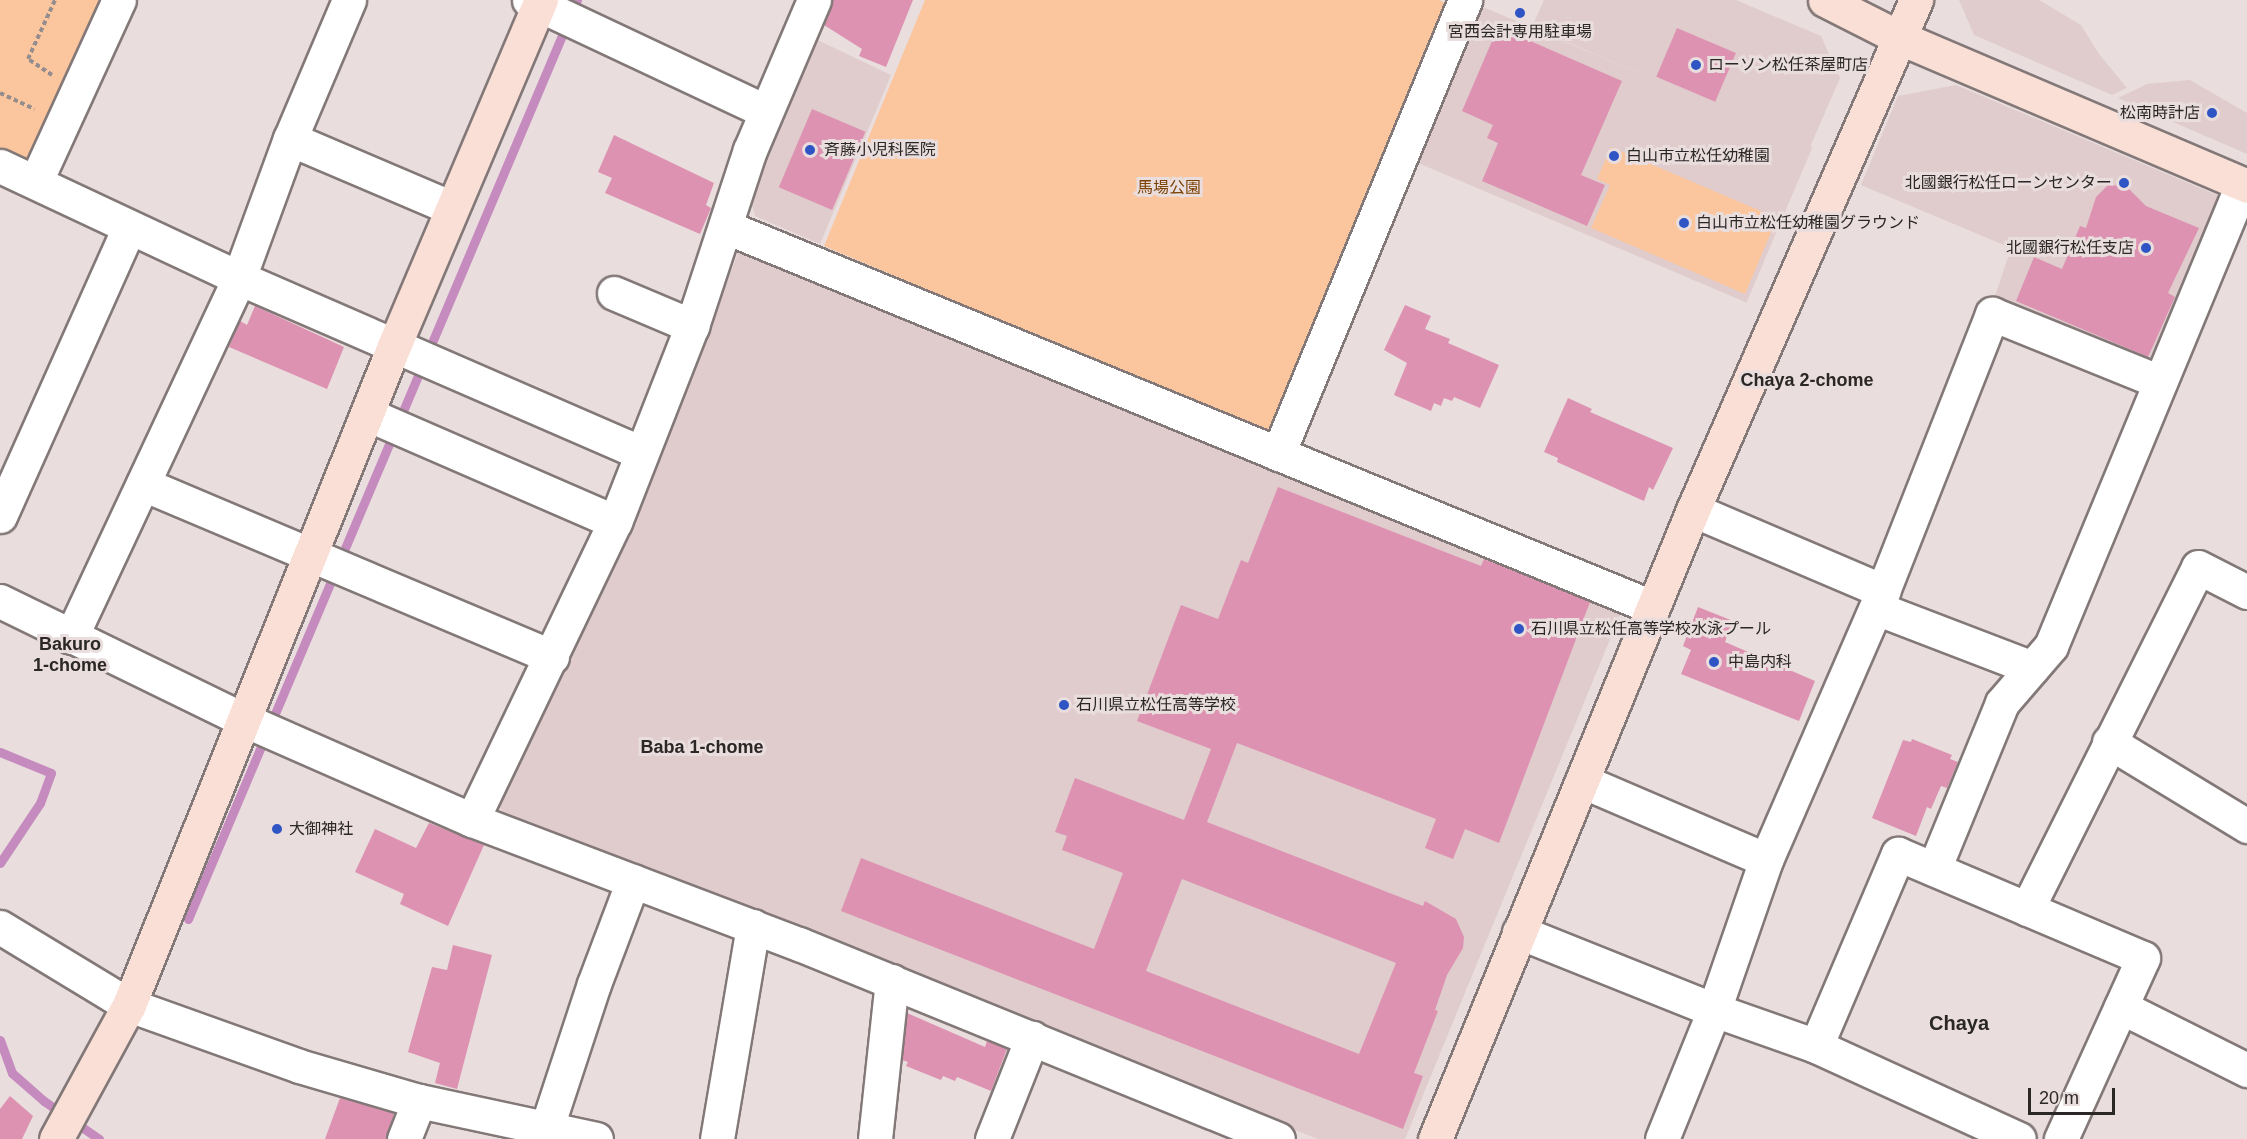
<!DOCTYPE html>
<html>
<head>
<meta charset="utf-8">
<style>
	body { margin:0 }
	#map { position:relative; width:2247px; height:1139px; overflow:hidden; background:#e9dddd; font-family:Arial,"Noto Sans JP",sans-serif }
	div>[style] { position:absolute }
	.built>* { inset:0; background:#e0cccd; transform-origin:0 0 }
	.green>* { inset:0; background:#fbc69d }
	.stream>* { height:9px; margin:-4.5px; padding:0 4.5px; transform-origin:4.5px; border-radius:4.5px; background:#c68bbe }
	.building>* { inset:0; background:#dd92b1; transform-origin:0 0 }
	.path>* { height:4px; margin-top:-2px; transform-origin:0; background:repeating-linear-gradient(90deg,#958d8d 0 4.5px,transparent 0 7.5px) }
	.roads { filter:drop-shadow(2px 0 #837878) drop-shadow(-2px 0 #837878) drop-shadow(0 2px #837878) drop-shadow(0 -2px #837878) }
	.street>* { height:33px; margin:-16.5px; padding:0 16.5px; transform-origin:16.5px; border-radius:16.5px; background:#fff }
	.secondary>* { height:33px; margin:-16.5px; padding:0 16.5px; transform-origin:16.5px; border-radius:16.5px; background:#fadfd6 }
	.dots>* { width:16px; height:16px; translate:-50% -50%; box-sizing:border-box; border:3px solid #e9dddd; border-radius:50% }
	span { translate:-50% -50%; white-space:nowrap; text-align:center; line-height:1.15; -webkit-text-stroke:6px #e9dddd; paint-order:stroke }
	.poi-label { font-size:16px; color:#2b2727 }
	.left { translate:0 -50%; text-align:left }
	.right { translate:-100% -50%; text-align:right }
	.park-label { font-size:16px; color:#7c4305 }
	.neighbourhood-label { font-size:18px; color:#2b2727; font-weight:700 }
	.quarter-label { font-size:20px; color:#2b2727; font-weight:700 }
	.scale { position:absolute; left:2028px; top:1088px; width:87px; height:27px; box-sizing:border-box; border:3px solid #2b2727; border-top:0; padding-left:8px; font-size:18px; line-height:21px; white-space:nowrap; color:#2b2727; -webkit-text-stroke:4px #e9dddd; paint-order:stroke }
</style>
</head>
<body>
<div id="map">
	<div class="built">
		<div style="clip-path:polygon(1544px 0,1736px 0,1821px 36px,1840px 78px,1810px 147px,1532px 27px)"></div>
		<div style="clip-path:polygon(1959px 0,2039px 0,2081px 25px,2099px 54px,2127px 88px,2112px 95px,1974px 35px)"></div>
		<div style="left:1483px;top:7px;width:358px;height:169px;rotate:23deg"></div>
		<div style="clip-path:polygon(809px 36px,891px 75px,820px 244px,755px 216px,746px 185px)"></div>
		<div style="clip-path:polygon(2190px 80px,2247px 113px,2247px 154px,2118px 98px,2147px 84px)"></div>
		<div style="clip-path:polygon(1956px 85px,2219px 196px,2147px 369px,1992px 305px,2011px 248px,1861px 185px,1898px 96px)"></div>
		<div style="clip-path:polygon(740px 248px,1622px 610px,1405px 1139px,1318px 1139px,503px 818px,498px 800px,635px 523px)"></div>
	</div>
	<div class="green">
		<div style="clip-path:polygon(0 0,106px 0,27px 161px,0 149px)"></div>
		<div style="clip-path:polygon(925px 0,1439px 0,1447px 4px,1272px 435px,824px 246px)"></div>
		<div style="clip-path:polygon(1611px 147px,1777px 218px,1745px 294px,1591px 228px,1610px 185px,1597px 179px)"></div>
	</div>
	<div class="stream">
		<div style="left:0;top:752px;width:55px;rotate:22.4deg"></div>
		<div style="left:51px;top:773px;width:32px;rotate:110deg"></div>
		<div style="left:40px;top:803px;width:72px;rotate:123.7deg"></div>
		<div style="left:188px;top:919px;width:998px;rotate:-67.06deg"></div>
		<div style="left:0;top:1040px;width:35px;rotate:70deg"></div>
		<div style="left:12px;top:1073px;width:43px;rotate:41.2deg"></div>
		<div style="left:44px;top:1101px;width:67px;rotate:34.6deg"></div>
	</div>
	<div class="building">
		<div style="clip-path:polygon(832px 0,913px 0,886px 67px,859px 56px,862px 49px,824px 25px)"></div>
		<div style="clip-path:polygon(1498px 27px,1622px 81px,1581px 175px,1605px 185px,1587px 226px,1482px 181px,1498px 143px,1487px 138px,1493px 125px,1462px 111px)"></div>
		<div style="left:1677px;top:28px;width:64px;height:53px;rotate:23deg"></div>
		<div style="left:812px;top:109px;width:58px;height:85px;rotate:23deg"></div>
		<div style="clip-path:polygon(614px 135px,714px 183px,706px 205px,711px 208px,700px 234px,605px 193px,612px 178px,598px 172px)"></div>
		<div style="clip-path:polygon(2108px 185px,2126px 186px,2146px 206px,2199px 228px,2168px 293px,2175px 297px,2148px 357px,2016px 301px,2034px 257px,2062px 269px,2080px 226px,2086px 228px,2096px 197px)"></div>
		<div style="clip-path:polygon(1405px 305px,1431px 316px,1425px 329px,1450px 339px,1448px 343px,1499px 365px,1480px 408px,1454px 397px,1452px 401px,1444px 398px,1441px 406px,1434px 403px,1431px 411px,1394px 395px,1407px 363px,1384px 350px)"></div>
		<div style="clip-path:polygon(255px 306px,344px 347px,327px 389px,229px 347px,240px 321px,247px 325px)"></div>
		<div style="clip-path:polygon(1568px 398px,1592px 409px,1590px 412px,1673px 448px,1653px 490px,1649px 487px,1644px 501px,1557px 462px,1558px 458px,1544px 452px)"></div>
		<div style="clip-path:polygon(evenodd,1278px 487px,1481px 566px,1484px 559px,1590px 602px,1499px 843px,1465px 829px,1453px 859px,1425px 848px,1436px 819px,1237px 743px,1207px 822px,1423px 906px,1425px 901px,1456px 919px,1464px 937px,1463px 948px,1447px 975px,1435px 1010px,1438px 1011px,1414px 1073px,1423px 1076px,1403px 1129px,841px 911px,861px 858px,1094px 949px,1123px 873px,1062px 850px,1067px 836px,1055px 832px,1075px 778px,1184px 820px,1211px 749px,1137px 721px,1181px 605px,1218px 619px,1241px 560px,1248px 563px,1278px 487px,1182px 879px,1396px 963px,1359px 1054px,1146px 971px,1182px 879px)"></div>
		<div style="clip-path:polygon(1698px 607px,1733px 621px,1725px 642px,1815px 681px,1799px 721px,1681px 674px,1691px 650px,1683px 646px)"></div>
		<div style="clip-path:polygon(1912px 739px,1952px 755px,1950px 759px,1958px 762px,1947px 788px,1941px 786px,1931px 809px,1927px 807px,1916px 836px,1872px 818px,1903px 740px,1911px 742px)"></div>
		<div style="clip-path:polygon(429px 823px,484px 845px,448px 926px,400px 904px,404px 894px,355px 872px,375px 829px,416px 848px)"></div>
		<div style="clip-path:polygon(453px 945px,492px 955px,457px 1089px,435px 1083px,440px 1063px,408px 1052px,432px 967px,447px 970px)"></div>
		<div style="clip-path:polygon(907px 1013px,985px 1047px,987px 1041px,1007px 1049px,991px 1091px,957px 1077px,955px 1081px,943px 1076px,941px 1080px,906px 1066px,908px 1062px,902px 1060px)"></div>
		<div style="clip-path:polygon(10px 1096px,33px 1116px,22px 1139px,0 1139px,0 1109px)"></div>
		<div style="clip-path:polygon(340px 1098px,394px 1113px,386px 1139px,325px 1139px)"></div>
	</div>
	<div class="path">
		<div style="left:52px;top:75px;width:29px;rotate:-146deg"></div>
		<div style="left:28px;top:59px;width:65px;rotate:-65.4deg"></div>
		<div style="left:0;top:93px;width:38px;rotate:25deg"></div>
	</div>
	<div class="roads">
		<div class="street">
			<div style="left:529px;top:0;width:261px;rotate:25.2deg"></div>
			<div style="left:290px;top:139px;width:176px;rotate:23.1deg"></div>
			<div style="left:0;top:166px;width:264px;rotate:25.1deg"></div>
			<div style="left:239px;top:278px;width:439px;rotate:23.5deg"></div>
			<div style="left:36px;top:181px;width:199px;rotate:-65.4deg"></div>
			<div style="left:726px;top:227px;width:1001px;rotate:22.31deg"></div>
			<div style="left:614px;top:293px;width:85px;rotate:22.9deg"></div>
			<div style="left:367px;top:414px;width:270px;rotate:23.5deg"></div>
			<div style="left:1278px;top:454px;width:491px;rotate:-67.6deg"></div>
			<div style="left:143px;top:484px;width:444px;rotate:22.9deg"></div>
			<div style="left:1693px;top:510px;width:207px;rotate:23.1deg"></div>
			<div style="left:0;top:516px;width:316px;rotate:-65.9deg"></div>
			<div style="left:0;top:601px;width:269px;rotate:26deg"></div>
			<div style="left:242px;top:719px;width:251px;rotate:23.7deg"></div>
			<div style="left:472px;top:820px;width:350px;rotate:20.8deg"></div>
			<div style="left:799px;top:944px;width:517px;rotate:22.15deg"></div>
			<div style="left:1876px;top:608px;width:167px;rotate:21deg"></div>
			<div style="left:71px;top:637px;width:396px;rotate:-64.9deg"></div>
			<div style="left:239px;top:278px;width:148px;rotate:-69.9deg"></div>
			<div style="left:290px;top:139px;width:151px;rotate:-67deg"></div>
			<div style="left:2109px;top:742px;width:162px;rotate:31.3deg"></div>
			<div style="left:1582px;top:781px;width:200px;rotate:23.2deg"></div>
			<div style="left:472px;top:820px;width:331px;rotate:-64.4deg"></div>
			<div style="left:615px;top:522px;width:211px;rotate:-68.6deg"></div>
			<div style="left:692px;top:326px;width:185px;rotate:-71.8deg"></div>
			<div style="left:750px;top:150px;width:163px;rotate:-66.9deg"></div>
			<div style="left:1934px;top:869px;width:179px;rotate:-67.7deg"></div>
			<div style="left:2002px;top:703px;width:75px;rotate:-49.3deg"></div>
			<div style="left:2051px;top:646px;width:500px;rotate:-67.5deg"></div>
			<div style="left:2027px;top:909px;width:382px;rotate:-63.4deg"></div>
			<div style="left:2198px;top:567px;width:55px;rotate:27deg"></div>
			<div style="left:0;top:927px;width:151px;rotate:31.2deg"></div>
			<div style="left:129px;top:1005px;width:181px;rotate:19.7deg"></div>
			<div style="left:299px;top:1066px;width:125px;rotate:16.3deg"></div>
			<div style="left:419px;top:1101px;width:181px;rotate:12.1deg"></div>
			<div style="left:1519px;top:932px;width:210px;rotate:21.8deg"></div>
			<div style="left:1714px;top:1010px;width:108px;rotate:19.4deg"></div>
			<div style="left:1816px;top:1046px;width:223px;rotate:24.6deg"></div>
			<div style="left:2121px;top:1007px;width:141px;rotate:26.6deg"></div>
			<div style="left:1816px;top:1046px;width:209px;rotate:-66.9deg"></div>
			<div style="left:1898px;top:854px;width:266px;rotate:23deg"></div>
			<div style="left:2143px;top:958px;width:199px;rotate:114.4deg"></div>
			<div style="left:404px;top:1139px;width:41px;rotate:-68.5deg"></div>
			<div style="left:543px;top:1139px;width:163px;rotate:-71.8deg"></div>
			<div style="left:594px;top:984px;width:110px;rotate:-69.3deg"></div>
			<div style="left:717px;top:1139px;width:216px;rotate:-80.4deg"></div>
			<div style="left:875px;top:1139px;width:159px;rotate:-83.9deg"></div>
			<div style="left:992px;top:1139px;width:109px;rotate:-68.4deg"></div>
			<div style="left:1662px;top:1139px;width:139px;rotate:-68deg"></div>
			<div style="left:1714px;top:1010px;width:159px;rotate:-70.9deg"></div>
			<div style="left:1766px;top:860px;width:293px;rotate:-66.5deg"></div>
			<div style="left:1883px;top:591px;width:298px;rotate:-68.5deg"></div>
			<div style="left:1992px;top:314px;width:181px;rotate:22deg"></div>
		</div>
		<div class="secondary">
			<div style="left:1825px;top:0;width:82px;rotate:26.9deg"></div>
			<div style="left:1898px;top:37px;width:379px;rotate:23.1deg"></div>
			<div style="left:56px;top:1139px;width:153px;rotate:-61.4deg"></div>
			<div style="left:129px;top:1005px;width:710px;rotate:-68.09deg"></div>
			<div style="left:394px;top:346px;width:376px;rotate:-67deg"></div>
			<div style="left:1435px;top:1139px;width:680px;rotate:-67.7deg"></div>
			<div style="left:1693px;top:510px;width:557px;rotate:-66.38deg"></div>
		</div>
	</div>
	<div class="dots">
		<div style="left:1520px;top:13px;background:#2f54c4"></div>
		<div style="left:1696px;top:65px;background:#2f54c4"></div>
		<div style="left:2212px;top:113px;background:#2f54c4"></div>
		<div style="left:810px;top:150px;background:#2f54c4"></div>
		<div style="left:1614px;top:156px;background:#2f54c4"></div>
		<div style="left:2124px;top:183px;background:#2f54c4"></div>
		<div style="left:1684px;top:223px;background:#2f54c4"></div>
		<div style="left:2146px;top:248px;background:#2f54c4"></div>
		<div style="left:1519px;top:629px;background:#2f54c4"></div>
		<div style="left:1714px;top:662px;background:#2f54c4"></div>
		<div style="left:1064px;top:705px;background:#2f54c4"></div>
		<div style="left:277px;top:829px;background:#2f54c4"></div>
	</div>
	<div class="poi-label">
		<span style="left:1520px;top:32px">宮西会計専用駐車場</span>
		<span class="left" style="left:1708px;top:65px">ローソン松任茶屋町店</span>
		<span class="right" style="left:2200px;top:113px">松南時計店</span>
		<span class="left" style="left:824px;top:150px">斉藤小児科医院</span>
		<span class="left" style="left:1626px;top:156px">白山市立松任幼稚園</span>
		<span class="right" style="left:2112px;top:183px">北國銀行松任ローンセンター</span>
		<span class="left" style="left:1696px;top:223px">白山市立松任幼稚園グラウンド</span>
		<span class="right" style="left:2134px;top:248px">北國銀行松任支店</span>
		<span class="left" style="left:1531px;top:629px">石川県立松任高等学校水泳プール</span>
		<span class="left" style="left:1728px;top:662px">中島内科</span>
		<span class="left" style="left:1076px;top:705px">石川県立松任高等学校</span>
		<span class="left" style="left:289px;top:829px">大御神社</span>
	</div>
	<div class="park-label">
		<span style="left:1169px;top:188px">馬場公園</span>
	</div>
	<div class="neighbourhood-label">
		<span style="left:1807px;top:380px">Chaya 2-chome</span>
		<span style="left:70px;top:655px">Bakuro<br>1-chome</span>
		<span style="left:702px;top:747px">Baba 1-chome</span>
	</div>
	<div class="quarter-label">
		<span style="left:1959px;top:1023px">Chaya</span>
	</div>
	<div class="scale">20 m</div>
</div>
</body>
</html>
